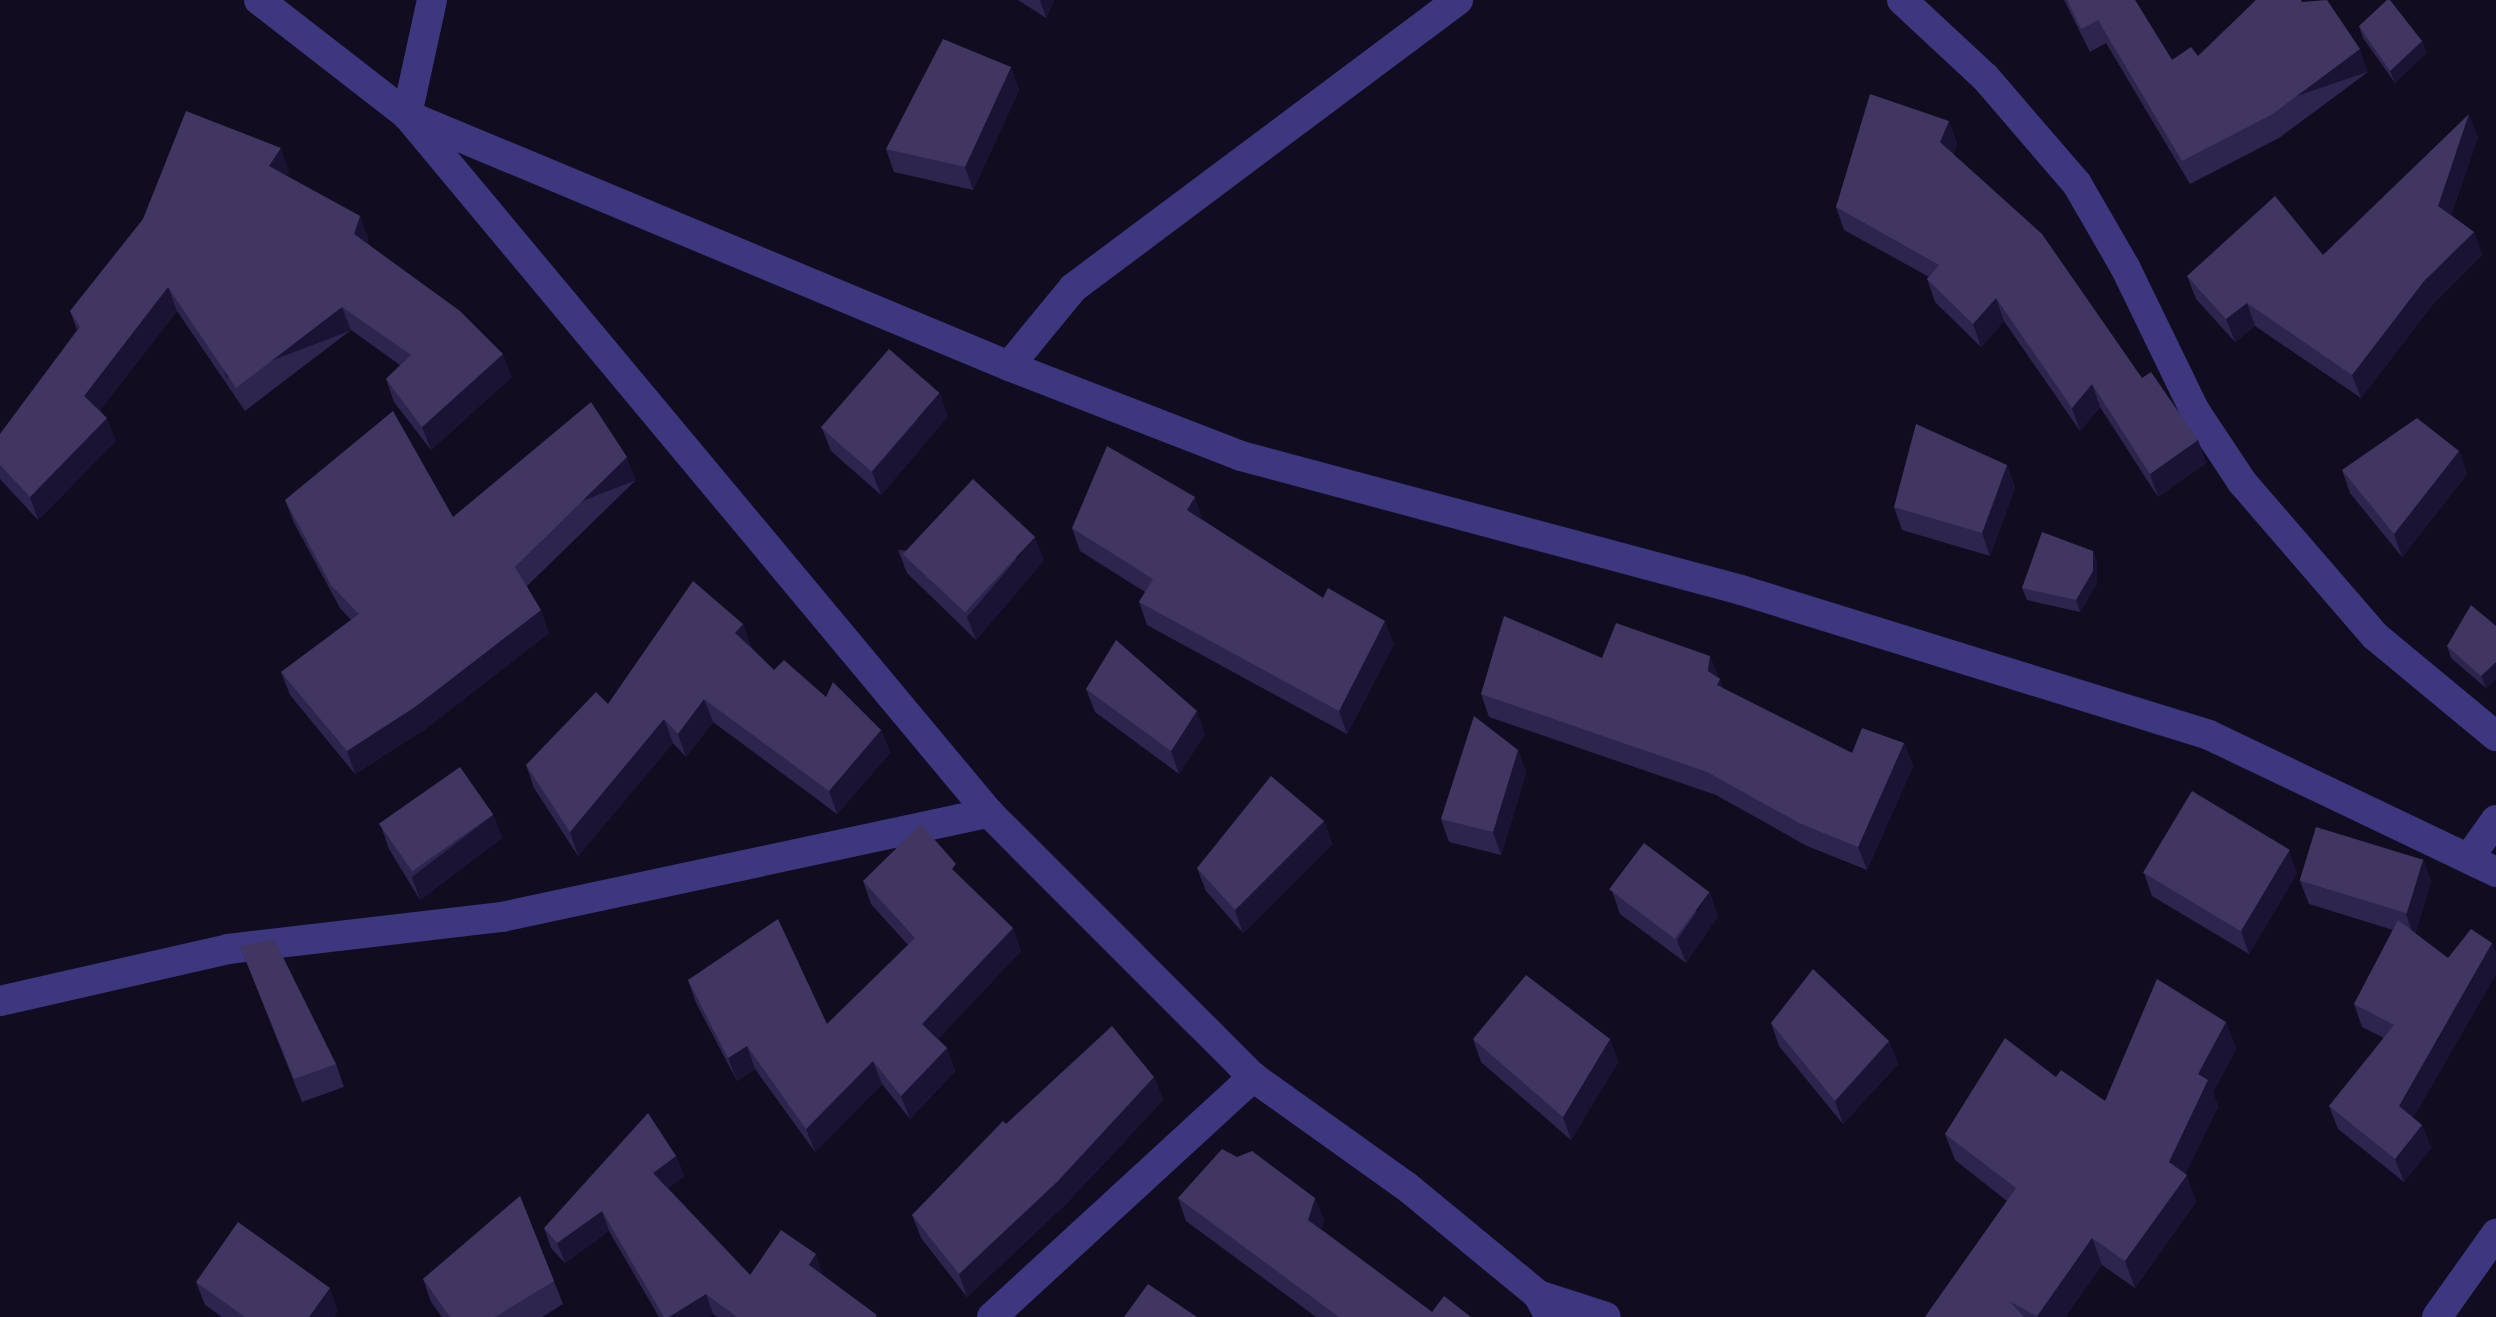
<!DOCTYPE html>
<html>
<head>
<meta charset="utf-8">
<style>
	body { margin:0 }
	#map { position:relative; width:2496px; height:1317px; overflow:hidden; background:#110c20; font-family:"DejaVu Sans",sans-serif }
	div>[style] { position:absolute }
	.minor>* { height:30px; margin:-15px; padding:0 15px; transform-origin:15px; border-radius:15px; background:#3d377f }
	.wall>* { inset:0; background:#2e254e }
	.shaded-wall>* { inset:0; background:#1b1334; transform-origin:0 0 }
	.building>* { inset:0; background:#403661; transform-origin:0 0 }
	span { translate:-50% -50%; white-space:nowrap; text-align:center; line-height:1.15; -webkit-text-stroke:12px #110c20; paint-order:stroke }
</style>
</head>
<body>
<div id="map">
	<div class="minor">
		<div style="left:259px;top:0;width:187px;rotate:37.8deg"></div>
		<div style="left:407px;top:115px;width:652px;rotate:22.63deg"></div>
		<div style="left:1009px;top:366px;width:249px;rotate:21.2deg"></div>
		<div style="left:1241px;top:456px;width:518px;rotate:15deg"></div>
		<div style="left:1741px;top:590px;width:490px;rotate:17.2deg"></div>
		<div style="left:2209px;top:735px;width:318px;rotate:25.5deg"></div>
		<div style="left:432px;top:0;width:118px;rotate:102.3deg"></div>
		<div style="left:407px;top:115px;width:909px;rotate:50.18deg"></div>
		<div style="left:989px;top:813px;width:373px;rotate:45deg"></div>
		<div style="left:1253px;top:1077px;width:188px;rotate:35.5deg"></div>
		<div style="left:1406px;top:1186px;width:171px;rotate:39.5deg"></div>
		<div style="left:1538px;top:1295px;width:25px;rotate:61deg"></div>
		<div style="left:1902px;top:0;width:113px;rotate:42.9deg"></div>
		<div style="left:1985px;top:77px;width:141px;rotate:49.3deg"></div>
		<div style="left:2077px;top:184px;width:96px;rotate:60deg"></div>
		<div style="left:2125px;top:267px;width:160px;rotate:64.1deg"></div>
		<div style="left:2195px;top:411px;width:85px;rotate:56.5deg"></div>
		<div style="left:2242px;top:482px;width:203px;rotate:49.2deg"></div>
		<div style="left:2375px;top:636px;width:157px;rotate:39.6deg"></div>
		<div style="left:1009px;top:366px;width:101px;rotate:-50.6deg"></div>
		<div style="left:1073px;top:288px;width:481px;rotate:-36.8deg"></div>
		<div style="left:2471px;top:855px;width:43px;rotate:-54.5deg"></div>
		<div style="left:0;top:1001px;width:234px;rotate:-12.8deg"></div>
		<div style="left:228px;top:949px;width:276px;rotate:-6.7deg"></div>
		<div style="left:502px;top:917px;width:498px;rotate:-12.1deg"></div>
		<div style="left:1538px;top:1295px;width:71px;rotate:17.9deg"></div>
		<div style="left:992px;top:1317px;width:355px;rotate:-42.6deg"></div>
		<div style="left:2437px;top:1317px;width:102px;rotate:-54.6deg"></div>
	</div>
	<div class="wall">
		<div style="clip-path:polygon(1018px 0,1054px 0,1046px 18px)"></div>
		<div style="clip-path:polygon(2064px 0,2135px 0,2172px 60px,2198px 56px,2368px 72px,2279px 138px,2190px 184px,2106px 43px,2090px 52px)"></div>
		<div style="clip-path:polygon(2359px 26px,2422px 41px,2426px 53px,2395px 83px,2363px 38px)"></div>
		<div style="clip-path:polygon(1011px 67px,1019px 90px,973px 190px,894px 172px,886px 149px)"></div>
		<div style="clip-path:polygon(1949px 121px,1957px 144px,1953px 154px,2142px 378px,2198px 440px,2206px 463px,2158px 497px,2100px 407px,2080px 431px,2004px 321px,1981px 347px,1935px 302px,1927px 279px,1929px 277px,1844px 230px,1836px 207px)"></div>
		<div style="clip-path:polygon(2478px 137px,2451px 215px,2474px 232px,2482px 255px,2433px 304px,2361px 398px,2255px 326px,2235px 342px,2196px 299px,2187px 276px,2323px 255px)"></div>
		<div style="clip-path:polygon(289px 171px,286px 176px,360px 216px,368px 239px,367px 243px,512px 377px,431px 450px,394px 402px,386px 379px,400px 365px,351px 330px,245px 411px,177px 311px,100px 410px,116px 441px,38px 520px,0 479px,0 434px,77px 330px,70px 311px)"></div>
		<div style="clip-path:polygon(948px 416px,881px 495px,831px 451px,822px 428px)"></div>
		<div style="clip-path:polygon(2459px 451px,2467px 474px,2402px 557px,2350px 493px,2342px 470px)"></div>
		<div style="clip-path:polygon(2007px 465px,2015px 488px,1990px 556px,1902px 530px,1894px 507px)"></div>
		<div style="clip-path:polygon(636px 480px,527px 586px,549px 633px,424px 730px,355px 774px,290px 695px,281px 672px,351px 620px,340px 608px,294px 523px,285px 500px,453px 517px)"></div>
		<div style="clip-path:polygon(1203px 520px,1394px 644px,1347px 734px,1147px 625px,1139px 602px,1145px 592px,1080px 551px,1072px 528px)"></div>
		<div style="clip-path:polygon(898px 550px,1044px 560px,976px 640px,907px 573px)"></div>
		<div style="clip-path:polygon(2093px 551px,2097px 563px,2097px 583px,2080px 612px,2027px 600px,2022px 588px)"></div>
		<div style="clip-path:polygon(743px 624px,751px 647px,774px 670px,881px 730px,890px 753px,837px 814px,713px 722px,686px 757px,673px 743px,578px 856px,534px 788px,526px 765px,608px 704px)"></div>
		<div style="clip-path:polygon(2496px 626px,2496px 678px,2486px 688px,2451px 658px,2447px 646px)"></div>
		<div style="clip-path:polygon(1602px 658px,1718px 678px,1723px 689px,1852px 753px,1904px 743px,1913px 766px,1867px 870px,1807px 846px,1716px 795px,1489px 717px,1481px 694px)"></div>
		<div style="clip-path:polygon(1086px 689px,1205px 734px,1179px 774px,1095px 712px)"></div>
		<div style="clip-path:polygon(1518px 750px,1526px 773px,1501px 855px,1449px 842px,1441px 819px)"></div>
		<div style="clip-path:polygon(493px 815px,502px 838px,420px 900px,389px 849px,381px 826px)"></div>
		<div style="clip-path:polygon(1324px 821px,1332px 844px,1243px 933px,1206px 891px,1197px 868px)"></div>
		<div style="clip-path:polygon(2423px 859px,2431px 882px,2415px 934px,2448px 958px,2492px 943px,2496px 953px,2496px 974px,2413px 1118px,2422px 1125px,2431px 1148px,2404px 1182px,2338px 1129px,2329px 1106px,2384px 1038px,2362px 1027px,2354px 1004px,2393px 930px,2309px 904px,2300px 881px)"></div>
		<div style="clip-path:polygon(2144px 873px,2297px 873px,2249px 954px,2152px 896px)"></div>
		<div style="clip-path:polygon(961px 878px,1013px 928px,1021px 951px,938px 1039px,947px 1048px,955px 1071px,910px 1119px,882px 1084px,815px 1152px,755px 1069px,737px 1081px,696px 1003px,688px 980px,827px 1024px,908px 945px,871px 904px,863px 881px)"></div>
		<div style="clip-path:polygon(1612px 891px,1718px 916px,1686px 963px,1620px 914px)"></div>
		<div style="clip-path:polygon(240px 946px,336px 1064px,344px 1087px,302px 1102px)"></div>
		<div style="clip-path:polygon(2226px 1022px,2236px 1049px,2213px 1092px,2218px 1107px,2185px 1174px,2196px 1202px,2135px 1288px,2102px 1265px,2065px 1317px,1925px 1317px,2007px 1201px,1955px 1160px,1945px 1134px,2056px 1077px,2105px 1101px)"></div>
		<div style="clip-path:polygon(1771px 1023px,1889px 1041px,1898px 1064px,1843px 1124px,1779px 1046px)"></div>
		<div style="clip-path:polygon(1473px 1039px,1610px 1039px,1618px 1062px,1571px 1140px,1481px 1062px)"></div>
		<div style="clip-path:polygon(1154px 1077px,1163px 1100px,1066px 1204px,967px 1297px,921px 1238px,912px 1215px,1006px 1124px)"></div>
		<div style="clip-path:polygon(676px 1156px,684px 1176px,668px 1188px,750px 1275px,823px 1275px,877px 1317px,717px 1317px,713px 1314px,708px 1317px,659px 1317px,609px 1231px,565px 1263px,551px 1248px,544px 1228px)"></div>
		<div style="clip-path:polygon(520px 1196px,563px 1304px,542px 1317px,442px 1317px,431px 1302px,423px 1279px)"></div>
		<div style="clip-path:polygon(1178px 1198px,1315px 1198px,1324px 1221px,1321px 1229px,1432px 1312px,1471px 1317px,1316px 1317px,1186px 1221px)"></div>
		<div style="clip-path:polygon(196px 1282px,338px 1311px,334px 1317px,222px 1317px,205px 1305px)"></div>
	</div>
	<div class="shaded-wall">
		<div style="clip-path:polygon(1040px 0,1054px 0,1046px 18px)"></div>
		<div style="clip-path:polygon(2422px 41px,2426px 53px,2395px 83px,2390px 71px)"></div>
		<div style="left:2360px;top:49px;width:24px;height:111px;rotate:71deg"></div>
		<div style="clip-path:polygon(1011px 67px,1019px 90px,973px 190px,965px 167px)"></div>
		<div style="clip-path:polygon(2469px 114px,2478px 137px,2446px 229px,2438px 206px)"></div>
		<div style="clip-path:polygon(1949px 121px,1957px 144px,1948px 165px,1940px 142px)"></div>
		<div style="clip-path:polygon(281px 148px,289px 171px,277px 189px,269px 166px)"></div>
		<div style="clip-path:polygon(360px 216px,368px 239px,362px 257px,354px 234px)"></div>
		<div style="clip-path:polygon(2474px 232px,2482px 255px,2433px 304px,2361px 398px,2352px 375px,2424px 281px)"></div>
		<div style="clip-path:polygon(168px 287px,177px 311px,93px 419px,84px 396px)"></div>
		<div style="clip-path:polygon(1996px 298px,2004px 321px,1981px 347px,1973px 324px)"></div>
		<div style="clip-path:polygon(2247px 303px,2255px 326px,2235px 342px,2226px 319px)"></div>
		<div style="left:342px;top:307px;width:25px;height:133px;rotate:69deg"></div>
		<div style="clip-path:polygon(503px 354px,512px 377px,431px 450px,422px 427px)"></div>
		<div style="clip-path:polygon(2092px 384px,2100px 407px,2080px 431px,2072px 408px)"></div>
		<div style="clip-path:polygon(940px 393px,948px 416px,881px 495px,872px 472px)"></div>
		<div style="clip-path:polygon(107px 418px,116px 441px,38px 520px,30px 497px)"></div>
		<div style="clip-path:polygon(2198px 440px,2206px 463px,2158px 497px,2150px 474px)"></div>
		<div style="clip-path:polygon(2459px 451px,2467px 474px,2402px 557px,2394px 534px)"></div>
		<div style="left:627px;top:457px;width:25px;height:157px;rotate:69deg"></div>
		<div style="clip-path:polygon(2007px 465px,2015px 488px,1990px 556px,1982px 533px)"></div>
		<div style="clip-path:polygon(1195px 497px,1203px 520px,1187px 510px)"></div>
		<div style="clip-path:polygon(1035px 537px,1044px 560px,976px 640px,967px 617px)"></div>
		<div style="clip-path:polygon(2093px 551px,2097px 563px,2097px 583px,2080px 612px,2076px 600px)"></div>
		<div style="clip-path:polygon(541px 610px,549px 633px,424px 730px,355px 774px,347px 751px)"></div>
		<div style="clip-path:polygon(1385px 621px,1394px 644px,1347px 734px,1339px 711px)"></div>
		<div style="clip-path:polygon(743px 624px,751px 647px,735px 633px)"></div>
		<div style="clip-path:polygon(1710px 656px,1720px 679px,1728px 702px,1708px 671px)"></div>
		<div style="clip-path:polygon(2496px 662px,2496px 678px,2486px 688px,2481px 676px)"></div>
		<div style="clip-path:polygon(704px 699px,713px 722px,686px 757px,678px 734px)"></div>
		<div style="clip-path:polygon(1197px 711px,1205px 734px,1179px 774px,1171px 751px)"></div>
		<div style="clip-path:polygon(664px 719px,673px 743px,578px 856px,570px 832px)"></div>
		<div style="clip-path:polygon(881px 730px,890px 753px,837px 814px,829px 791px)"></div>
		<div style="clip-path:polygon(1904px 743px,1913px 766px,1867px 870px,1858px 847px)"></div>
		<div style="clip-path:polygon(1518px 750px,1526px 773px,1501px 855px,1493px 832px)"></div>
		<div style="clip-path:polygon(493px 815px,502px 838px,420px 900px,412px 877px)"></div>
		<div style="clip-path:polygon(1324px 821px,1332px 844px,1243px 933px,1235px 910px)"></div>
		<div style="clip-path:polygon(2289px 850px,2297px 873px,2249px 954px,2241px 931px)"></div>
		<div style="clip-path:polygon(2423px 859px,2431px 882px,2414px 937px,2406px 914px)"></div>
		<div style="clip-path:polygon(1710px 892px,1718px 916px,1686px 963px,1677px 940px)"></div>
		<div style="clip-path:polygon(1013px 928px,1021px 951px,931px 1047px,922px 1024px)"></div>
		<div style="clip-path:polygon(2492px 943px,2496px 953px,2496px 974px,2407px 1129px,2399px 1106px)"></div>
		<div style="clip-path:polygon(2226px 1022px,2236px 1049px,2213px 1092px,2218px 1107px,2181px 1183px,2187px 1175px,2196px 1202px,2135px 1288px,2125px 1261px,2169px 1162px,2198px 1074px)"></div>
		<div style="clip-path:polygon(1610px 1039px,1618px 1062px,1571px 1140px,1563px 1117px)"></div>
		<div style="clip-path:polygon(1889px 1041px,1898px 1064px,1843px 1124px,1835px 1101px)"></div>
		<div style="clip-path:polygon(747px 1046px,755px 1069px,737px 1081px,728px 1058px)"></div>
		<div style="clip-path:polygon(947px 1048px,955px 1071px,910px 1119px,901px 1096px)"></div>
		<div style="clip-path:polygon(873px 1061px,882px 1084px,815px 1152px,806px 1129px)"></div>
		<div style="clip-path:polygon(1154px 1077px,1163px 1100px,1066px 1204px,967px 1297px,959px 1274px)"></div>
		<div style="clip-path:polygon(2422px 1125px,2431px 1148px,2404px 1182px,2395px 1159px)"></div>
		<div style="clip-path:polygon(676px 1156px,684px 1176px,661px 1193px,653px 1173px)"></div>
		<div style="clip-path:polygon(1315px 1198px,1324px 1221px,1316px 1243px,1308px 1220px)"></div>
		<div style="clip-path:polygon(602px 1211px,609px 1231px,565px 1263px,557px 1243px)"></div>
		<div style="clip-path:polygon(2092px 1238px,2102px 1265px,2065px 1317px,2037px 1317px)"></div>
		<div style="clip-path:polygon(816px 1254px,823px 1275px,816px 1285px,809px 1265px)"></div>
		<div style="clip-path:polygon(330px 1288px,338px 1311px,334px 1317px,309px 1317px)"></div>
		<div style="clip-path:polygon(706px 1294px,713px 1314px,708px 1317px,669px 1317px)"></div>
	</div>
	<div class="building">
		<div style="clip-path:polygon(2067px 0,2135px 0,2172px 60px,2191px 47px,2198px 56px,2256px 0,2301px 0,2302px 2px,2327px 0,2360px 49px,2271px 115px,2182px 161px,2098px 20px,2081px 29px)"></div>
		<div style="clip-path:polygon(2387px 0,2390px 0,2422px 41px,2390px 71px,2359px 26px)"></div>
		<div style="clip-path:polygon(943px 39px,1011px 67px,965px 167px,886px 149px)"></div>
		<div style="clip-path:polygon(1870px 94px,1949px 121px,1940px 142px,2042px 234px,2142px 378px,2151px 372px,2198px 440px,2150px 474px,2092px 384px,2072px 408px,1996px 298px,1973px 324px,1927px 279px,1939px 265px,1836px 207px)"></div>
		<div style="clip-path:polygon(186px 111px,281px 148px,269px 166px,360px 216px,354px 234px,460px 311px,503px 354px,422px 427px,386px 379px,411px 355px,342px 307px,236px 388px,168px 287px,84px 396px,107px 418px,30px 497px,0 465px,0 434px,80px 327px,70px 311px,143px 219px)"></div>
		<div style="clip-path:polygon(2469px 114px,2438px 206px,2474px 232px,2424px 281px,2352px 375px,2247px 303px,2226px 319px,2187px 276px,2275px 196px,2323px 255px)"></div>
		<div style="left:889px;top:349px;width:67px;height:104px;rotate:41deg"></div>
		<div style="clip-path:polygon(591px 402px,627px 457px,515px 567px,541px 610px,415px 707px,347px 751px,281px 672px,359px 614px,331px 585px,285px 500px,393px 411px,453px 517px)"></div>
		<div style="clip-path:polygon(2417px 418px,2459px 451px,2394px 534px,2342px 470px)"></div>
		<div style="clip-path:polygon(1916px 424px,2007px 465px,1982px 533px,1894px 507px)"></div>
		<div style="clip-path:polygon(1107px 446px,1195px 497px,1187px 510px,1323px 598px,1328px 588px,1385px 621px,1339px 711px,1139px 602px,1153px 579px,1072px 528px)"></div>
		<div style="left:973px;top:479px;width:85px;height:103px;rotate:43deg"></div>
		<div style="clip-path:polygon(2042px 532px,2093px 551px,2093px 571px,2076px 600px,2022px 588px)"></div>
		<div style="clip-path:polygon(693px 581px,743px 624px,735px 633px,774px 670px,784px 660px,826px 697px,833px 682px,881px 730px,829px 791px,704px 699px,678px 734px,664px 719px,570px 832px,526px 765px,596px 692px,608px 704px)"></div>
		<div style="clip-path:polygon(2471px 605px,2496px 626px,2496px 662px,2481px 676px,2447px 646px)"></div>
		<div style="clip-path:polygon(1504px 616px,1602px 658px,1616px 623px,1710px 656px,1708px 671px,1720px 679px,1717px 685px,1852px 753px,1862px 728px,1904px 743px,1858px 847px,1799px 823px,1707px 772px,1481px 694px)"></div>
		<div style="clip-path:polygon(1116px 640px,1197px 711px,1171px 751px,1086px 689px)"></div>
		<div style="clip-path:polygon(1474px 716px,1518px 750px,1493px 832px,1441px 819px)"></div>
		<div style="left:460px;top:767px;width:58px;height:99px;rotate:55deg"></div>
		<div style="clip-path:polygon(1271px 776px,1324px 821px,1235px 910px,1197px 868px)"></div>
		<div style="left:2192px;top:791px;width:114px;height:95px;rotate:31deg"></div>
		<div style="clip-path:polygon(921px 824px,956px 864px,952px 869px,1013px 928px,922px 1024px,947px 1048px,901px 1096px,873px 1061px,806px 1129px,747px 1046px,728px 1058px,688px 980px,778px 919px,827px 1024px,915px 938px,863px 881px)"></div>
		<div style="left:2316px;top:827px;width:112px;height:56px;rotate:17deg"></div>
		<div style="left:1644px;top:843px;width:82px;height:58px;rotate:37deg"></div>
		<div style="clip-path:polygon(2398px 920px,2448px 958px,2471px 929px,2492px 943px,2399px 1106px,2422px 1125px,2395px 1159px,2329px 1106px,2394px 1025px,2354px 1004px)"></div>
		<div style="clip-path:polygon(274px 939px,336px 1064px,294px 1079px,240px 946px)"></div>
		<div style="clip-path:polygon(1813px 969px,1889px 1041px,1835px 1101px,1771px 1023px)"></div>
		<div style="clip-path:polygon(1526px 975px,1610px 1039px,1563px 1117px,1473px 1039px)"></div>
		<div style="clip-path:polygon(2157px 979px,2226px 1022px,2198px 1074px,2208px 1080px,2169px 1162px,2187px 1175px,2125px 1261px,2092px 1238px,2037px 1316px,2009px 1301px,2024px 1317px,1925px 1317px,2016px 1188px,1945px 1134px,2005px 1038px,2056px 1077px,2061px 1070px,2105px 1101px)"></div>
		<div style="clip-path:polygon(1112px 1026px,1154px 1077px,1058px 1181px,959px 1274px,912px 1215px,1003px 1121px,1006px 1124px)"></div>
		<div style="clip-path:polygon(648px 1113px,676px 1156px,653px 1173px,750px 1275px,781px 1230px,816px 1254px,809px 1265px,877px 1315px,875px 1317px,737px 1317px,706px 1294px,669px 1317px,664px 1317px,602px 1211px,557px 1243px,544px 1228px)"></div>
		<div style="clip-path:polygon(1222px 1149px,1237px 1157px,1252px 1151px,1315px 1198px,1308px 1220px,1432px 1312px,1444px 1296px,1471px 1317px,1339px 1317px,1178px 1198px)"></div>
		<div style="clip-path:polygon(520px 1196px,554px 1281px,495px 1317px,450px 1317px,423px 1279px)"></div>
		<div style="clip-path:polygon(238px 1222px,330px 1288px,309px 1317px,245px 1317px,196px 1282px)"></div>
		<div style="clip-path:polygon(1148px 1284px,1197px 1317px,1124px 1317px)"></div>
	</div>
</div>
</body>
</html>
